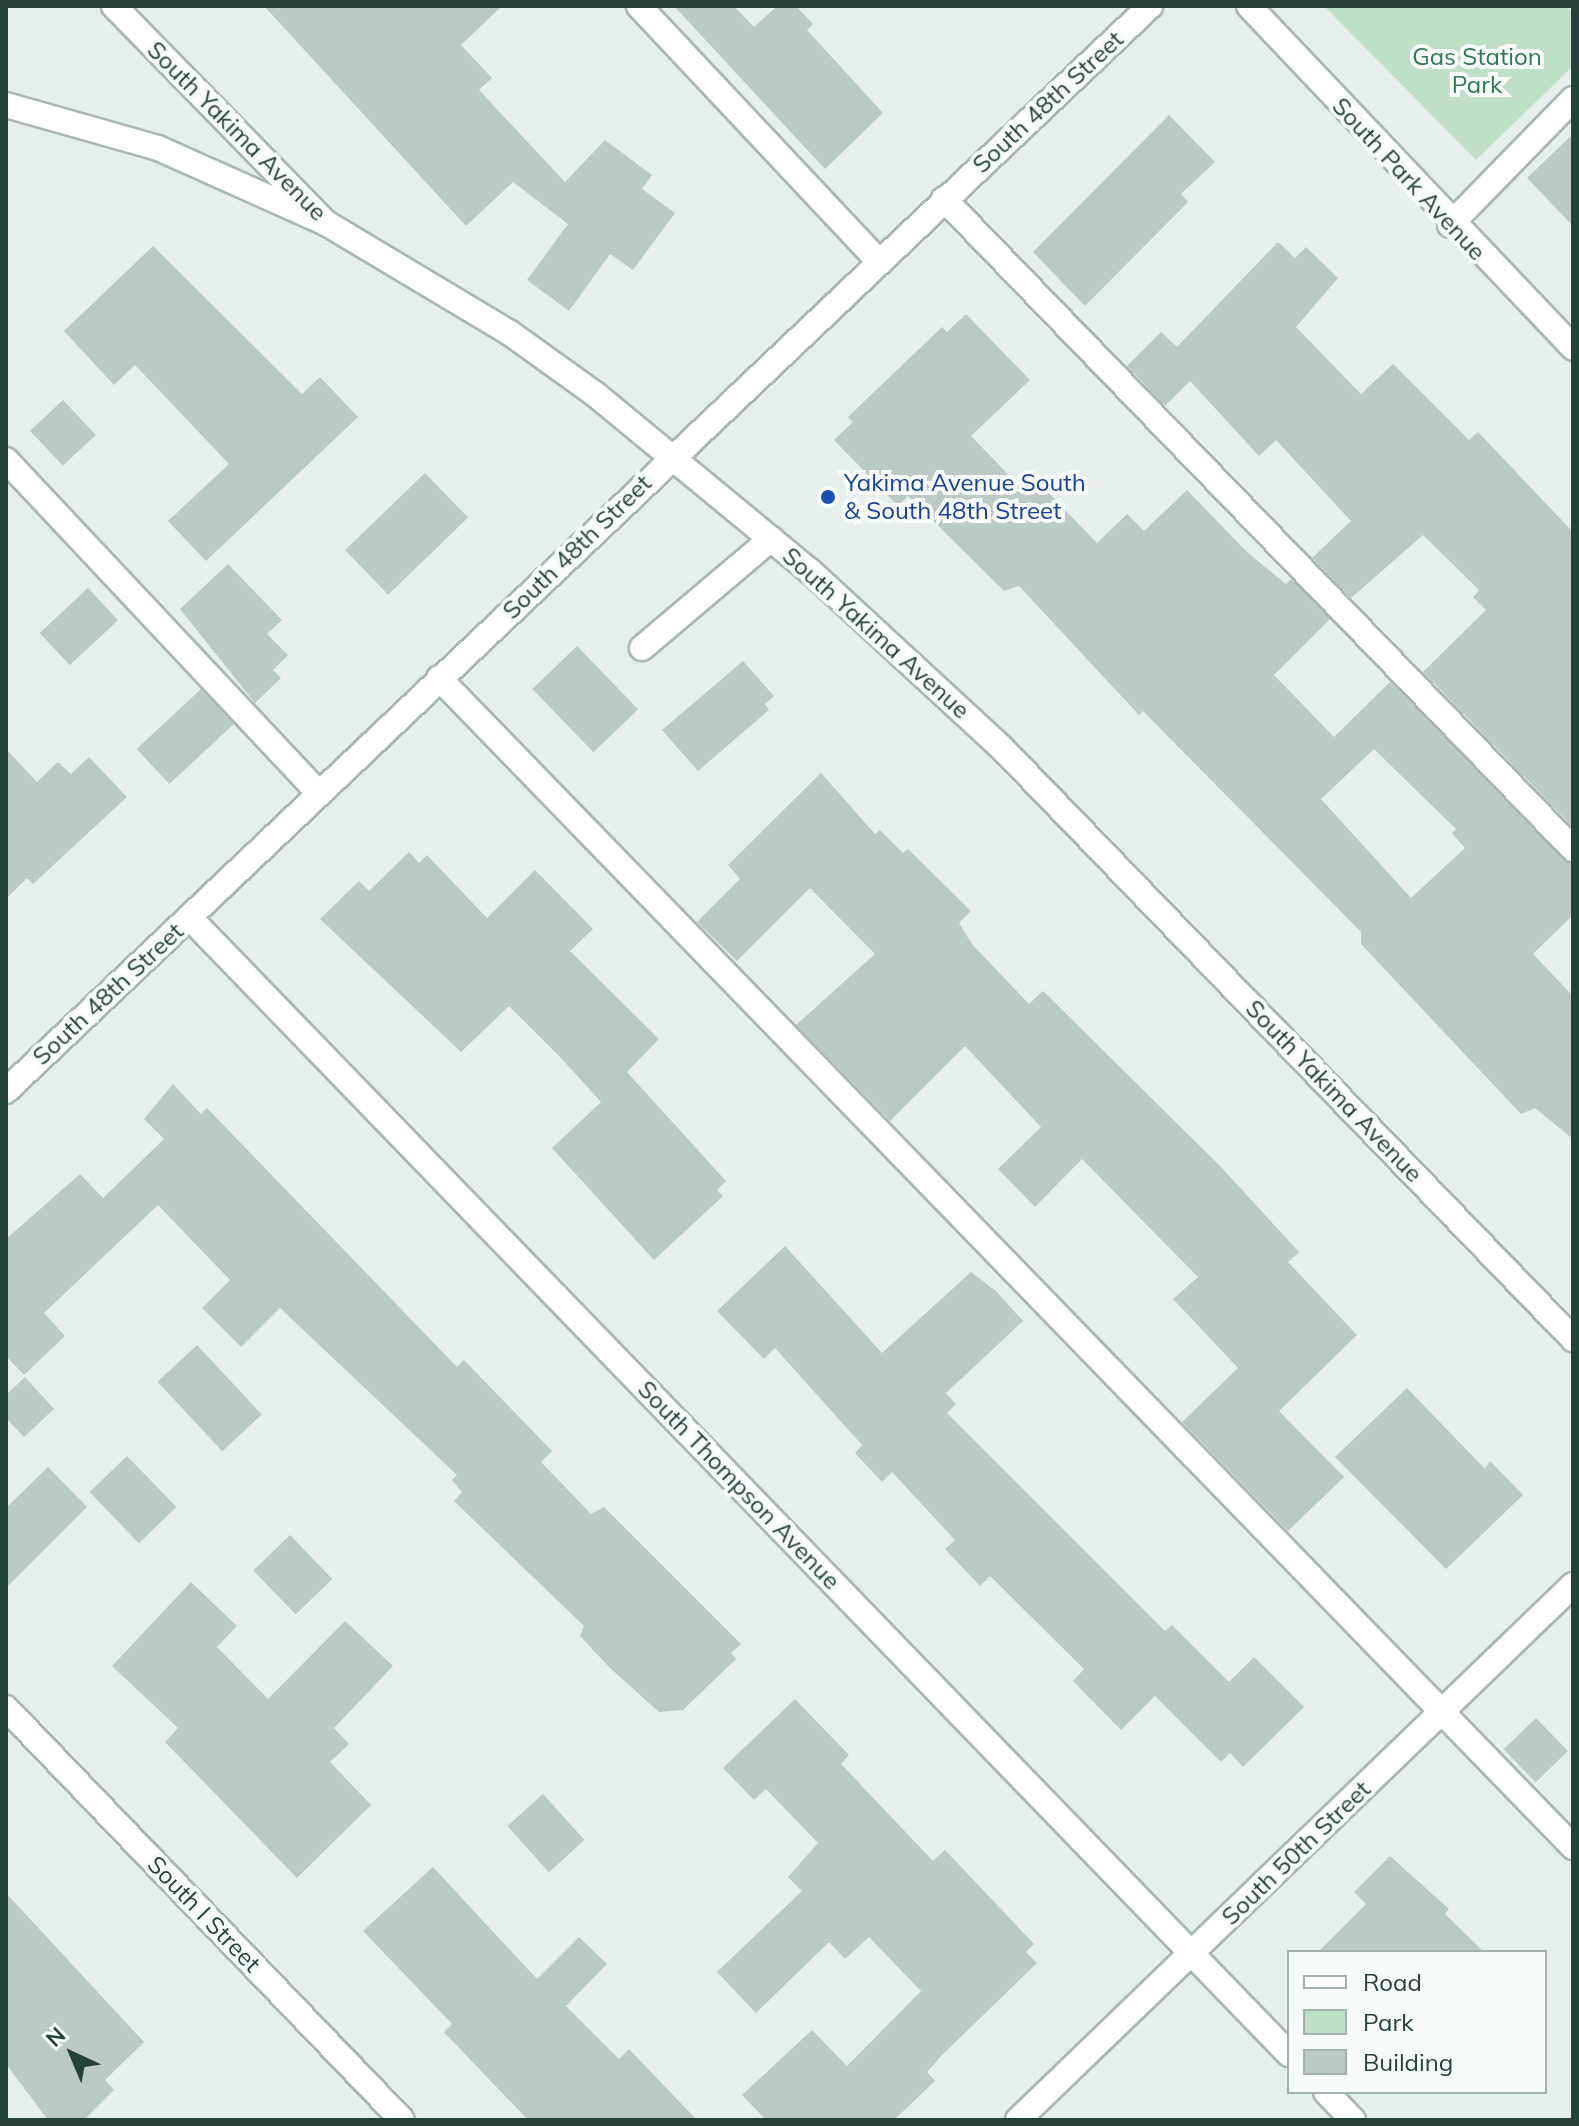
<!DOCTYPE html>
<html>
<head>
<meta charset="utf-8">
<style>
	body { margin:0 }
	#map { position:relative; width:1579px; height:2126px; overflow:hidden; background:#e6efeb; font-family:Mulish,sans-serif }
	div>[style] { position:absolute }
	.green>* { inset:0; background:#bfe0c8 }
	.building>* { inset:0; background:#bbcac4; transform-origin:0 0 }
	.roads { filter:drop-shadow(2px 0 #a8b8b2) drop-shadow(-2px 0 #a8b8b2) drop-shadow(0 2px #a8b8b2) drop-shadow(0 -2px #a8b8b2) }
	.service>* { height:24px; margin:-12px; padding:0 12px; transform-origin:12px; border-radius:12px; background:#fff }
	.minor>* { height:24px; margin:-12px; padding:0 12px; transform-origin:12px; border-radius:12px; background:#fff }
	.secondary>* { height:24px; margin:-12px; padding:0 12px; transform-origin:12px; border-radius:12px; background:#fff }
	.dots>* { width:22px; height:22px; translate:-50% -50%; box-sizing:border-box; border:4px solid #f7fbf9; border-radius:50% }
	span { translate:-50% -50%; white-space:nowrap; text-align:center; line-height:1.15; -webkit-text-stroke:8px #f7fbf9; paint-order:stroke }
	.park-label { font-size:24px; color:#2d7a4b }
	.street-label { font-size:24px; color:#24423a }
	.transit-label { font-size:24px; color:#164399 }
	.left { translate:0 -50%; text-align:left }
	.frame { position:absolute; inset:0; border:8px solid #24423a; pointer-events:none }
	.legend { position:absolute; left:1287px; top:1950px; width:260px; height:144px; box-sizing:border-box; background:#f7fbf9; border:2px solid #a3b1ad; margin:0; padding:10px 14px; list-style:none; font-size:24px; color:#24423a }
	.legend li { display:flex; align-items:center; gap:16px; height:40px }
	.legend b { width:40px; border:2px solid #a3b1ad }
	.north { position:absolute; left:32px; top:2014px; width:80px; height:80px; -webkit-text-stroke:6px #f7fbf9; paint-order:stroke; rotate:316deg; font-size:22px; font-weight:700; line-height:32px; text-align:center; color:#24423a }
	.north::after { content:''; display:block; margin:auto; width:28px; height:36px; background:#24423a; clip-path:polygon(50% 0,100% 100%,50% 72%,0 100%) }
</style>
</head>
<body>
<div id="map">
	<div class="green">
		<div style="clip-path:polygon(1324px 6px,1566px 6px,1573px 13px,1573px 66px,1476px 160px)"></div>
	</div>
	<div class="building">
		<div style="clip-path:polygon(264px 6px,502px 6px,461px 45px,492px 78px,479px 90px,565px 182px,605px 140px,652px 175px,642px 189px,675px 213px,633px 270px,610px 254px,569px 311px,527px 280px,568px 224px,513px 182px,466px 226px)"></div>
		<div style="clip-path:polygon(674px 6px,734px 6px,754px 27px,777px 6px,796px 6px,813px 24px,807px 30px,883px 113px,825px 169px)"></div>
		<div style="clip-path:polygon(1169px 115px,1215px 162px,1181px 194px,1188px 202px,1085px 306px,1033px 252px)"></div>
		<div style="clip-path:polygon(1573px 134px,1573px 226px,1527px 178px)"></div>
		<div style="clip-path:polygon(1278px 242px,1295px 258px,1306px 247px,1338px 278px,1296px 327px,1361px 394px,1393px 364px,1469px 440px,1478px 432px,1573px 532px,1573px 827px,1423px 672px,1486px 610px,1473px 597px,1479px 590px,1423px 535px,1351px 598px,1312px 558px,1351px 521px,1276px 440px,1259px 456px,1190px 381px,1165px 406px,1127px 366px,1161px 332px,1177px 347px)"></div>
		<div style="clip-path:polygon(153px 246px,302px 394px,320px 377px,358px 417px,206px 561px,168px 521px,229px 464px,135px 365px,114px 385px,64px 331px)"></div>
		<div style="clip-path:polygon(evenodd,966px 314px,1030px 380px,971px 436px,1024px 491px,1036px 480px,1097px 543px,1127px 514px,1144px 531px,1187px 490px,1248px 553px,1286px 584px,1291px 579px,1330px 619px,1274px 675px,1334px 737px,1390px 682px,1573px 864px,1573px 915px,1533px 954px,1573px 996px,1573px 1139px,1535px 1108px,1521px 1114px,1361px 944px,1361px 932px,1143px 711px,1139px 715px,1019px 586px,1004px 591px,908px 496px,898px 506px,834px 440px,853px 422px,848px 417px,942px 327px,947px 332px,966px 314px,1374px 749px,1456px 829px,1452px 833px,1465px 848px,1411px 898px,1321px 799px,1374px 749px)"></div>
		<div style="left:63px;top:400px;width:48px;height:45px;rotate:47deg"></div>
		<div style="left:425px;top:473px;width:62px;height:111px;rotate:46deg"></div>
		<div style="clip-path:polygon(228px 564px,282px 620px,267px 634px,288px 655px,273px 670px,281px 678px,255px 703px,180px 609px)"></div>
		<div style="left:88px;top:588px;width:44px;height:66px;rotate:47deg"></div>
		<div style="left:577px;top:646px;width:88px;height:62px;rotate:46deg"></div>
		<div style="clip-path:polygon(743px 661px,774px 696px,765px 704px,769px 710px,698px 771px,662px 730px)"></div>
		<div style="left:201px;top:689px;width:48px;height:88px;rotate:47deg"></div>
		<div style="clip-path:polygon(6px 749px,37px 782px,58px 762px,71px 774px,89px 757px,127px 797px,33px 884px,27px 878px,6px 899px)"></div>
		<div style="clip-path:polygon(821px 773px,875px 834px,880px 830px,903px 853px,908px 849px,971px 911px,959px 923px,972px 944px,1029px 1004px,1043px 991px,1220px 1166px,1299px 1252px,1288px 1262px,1357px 1335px,1279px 1411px,1344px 1477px,1288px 1531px,1182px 1422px,1238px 1368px,1173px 1299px,1198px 1277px,1082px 1159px,1035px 1207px,998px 1169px,1041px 1127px,965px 1046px,890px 1121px,796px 1025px,875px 954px,810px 888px,737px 961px,697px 922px,740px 879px,728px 865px)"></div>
		<div style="clip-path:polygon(409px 852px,419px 863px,427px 855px,487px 918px,535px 870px,593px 929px,570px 951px,659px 1039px,627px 1072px,726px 1181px,717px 1190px,723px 1196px,654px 1260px,552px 1148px,601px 1102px,561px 1058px,509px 1006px,461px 1052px,320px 919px,359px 881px,369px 891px)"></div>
		<div style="clip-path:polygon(173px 1084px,201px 1114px,207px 1108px,457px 1367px,464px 1360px,552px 1451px,541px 1462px,591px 1514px,604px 1507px,741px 1644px,731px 1653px,736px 1659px,683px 1710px,659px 1712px,610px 1668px,580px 1636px,584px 1626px,454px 1501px,462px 1492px,452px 1480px,457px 1475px,280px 1308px,241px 1347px,202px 1308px,230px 1280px,158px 1205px,44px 1313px,65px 1336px,24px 1375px,6px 1356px,6px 1239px,80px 1174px,103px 1198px,164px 1139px,144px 1119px)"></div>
		<div style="clip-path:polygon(785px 1246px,882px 1353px,971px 1272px,997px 1292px,1023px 1321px,946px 1393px,956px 1404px,947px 1413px,1165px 1631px,1172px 1625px,1229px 1682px,1254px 1657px,1304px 1707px,1243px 1767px,1230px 1753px,1221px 1762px,1155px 1696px,1121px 1730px,1073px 1681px,1084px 1669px,990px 1576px,980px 1586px,945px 1549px,955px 1540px,892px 1472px,882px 1482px,855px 1453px,862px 1445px,775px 1348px,764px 1359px,717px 1311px)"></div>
		<div style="left:197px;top:1345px;width:95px;height:54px;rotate:47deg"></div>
		<div style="clip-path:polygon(25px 1377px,54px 1409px,24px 1437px,6px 1418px,6px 1395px)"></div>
		<div style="clip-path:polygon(1407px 1388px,1485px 1469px,1490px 1461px,1523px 1495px,1446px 1569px,1335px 1457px)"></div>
		<div style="left:127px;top:1456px;width:71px;height:52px;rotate:46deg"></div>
		<div style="clip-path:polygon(48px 1467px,87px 1507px,6px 1588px,6px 1508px)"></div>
		<div style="left:290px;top:1535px;width:61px;height:51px;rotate:46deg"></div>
		<div style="clip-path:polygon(191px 1582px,237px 1626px,217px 1647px,268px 1699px,345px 1621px,393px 1666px,334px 1728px,349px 1744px,330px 1762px,371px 1805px,297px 1878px,165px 1742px,178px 1728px,112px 1666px)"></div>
		<div style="clip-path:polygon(795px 1699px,849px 1755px,841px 1764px,933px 1861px,945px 1850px,1034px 1944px,1026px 1952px,1037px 1963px,941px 2056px,927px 2072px,935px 2081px,894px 2120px,766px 2120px,742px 2095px,812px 2030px,847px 2066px,921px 1991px,869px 1937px,845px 1959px,829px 1942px,756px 2013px,717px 1972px,802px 1891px,788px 1877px,818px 1843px,766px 1789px,754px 1800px,723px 1768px)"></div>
		<div style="left:1536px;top:1718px;width:46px;height:45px;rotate:46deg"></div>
		<div style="left:543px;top:1794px;width:62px;height:48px;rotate:48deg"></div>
		<div style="clip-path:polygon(1390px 1856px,1449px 1909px,1445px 1914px,1484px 1952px,1318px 1952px,1366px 1904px,1354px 1892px)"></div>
		<div style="clip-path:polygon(433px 1867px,537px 1979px,579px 1937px,607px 1964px,566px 2006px,619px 2059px,629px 2049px,697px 2120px,528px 2120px,444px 2032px,452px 2024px,363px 1931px)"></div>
		<div style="clip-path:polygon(6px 1893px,144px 2042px,105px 2080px,114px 2090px,84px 2120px,48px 2120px,6px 2064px)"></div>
	</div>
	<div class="roads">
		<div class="service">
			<div style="left:639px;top:6px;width:351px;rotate:46.8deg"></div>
			<div style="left:944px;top:199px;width:905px;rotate:45.94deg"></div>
			<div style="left:1450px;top:225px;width:176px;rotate:-45.7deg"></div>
			<div style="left:6px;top:460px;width:457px;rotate:46.8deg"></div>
			<div style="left:642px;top:648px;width:169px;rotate:-40.2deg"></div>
			<div style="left:439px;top:678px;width:1629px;rotate:45.87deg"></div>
		</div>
		<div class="minor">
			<div style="left:114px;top:6px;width:303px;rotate:45.7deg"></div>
			<div style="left:1249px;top:6px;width:471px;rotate:46.5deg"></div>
			<div style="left:189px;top:917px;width:1582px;rotate:45.95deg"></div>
			<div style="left:6px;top:1708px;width:571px;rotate:46.13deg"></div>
			<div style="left:1326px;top:2092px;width:39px;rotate:46deg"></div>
			<div style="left:1018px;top:2120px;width:771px;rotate:-43.95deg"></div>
		</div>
		<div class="secondary">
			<div style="left:6px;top:105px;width:158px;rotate:15.8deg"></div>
			<div style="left:158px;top:148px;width:184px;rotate:24.1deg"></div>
			<div style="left:326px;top:223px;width:214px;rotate:30.9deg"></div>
			<div style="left:510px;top:333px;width:105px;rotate:35.7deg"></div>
			<div style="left:595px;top:394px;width:278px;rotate:39.5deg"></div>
			<div style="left:810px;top:571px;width:261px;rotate:42.7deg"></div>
			<div style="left:1002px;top:748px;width:822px;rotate:45.99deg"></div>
			<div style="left:6px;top:1091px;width:1577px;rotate:-43.48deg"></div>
		</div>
	</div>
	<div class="dots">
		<div style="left:828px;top:497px;background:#1a4fb4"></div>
	</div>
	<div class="park-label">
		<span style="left:1477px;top:71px">Gas Station<br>Park</span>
	</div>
	<div class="street-label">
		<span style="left:1048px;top:102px;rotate:-43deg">South 48th Street</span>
		<span style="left:237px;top:131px;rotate:45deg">South Yakima Avenue</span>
		<span style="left:1409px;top:179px;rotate:47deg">South Park Avenue</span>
		<span style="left:577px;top:547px;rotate:-44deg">South 48th Street</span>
		<span style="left:876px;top:633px;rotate:42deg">South Yakima Avenue</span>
		<span style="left:108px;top:994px;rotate:-43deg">South 48th Street</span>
		<span style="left:1334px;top:1091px;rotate:46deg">South Yakima Avenue</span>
		<span style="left:739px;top:1485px;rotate:46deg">South Thompson Avenue</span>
		<span style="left:1296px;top:1853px;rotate:-44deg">South 50th Street</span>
		<span style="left:204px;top:1914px;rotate:46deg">South I Street</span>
	</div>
	<div class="transit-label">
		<span class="left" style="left:844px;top:497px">Yakima Avenue South<br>&amp; South 48th Street</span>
	</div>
	<div class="frame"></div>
	<ul class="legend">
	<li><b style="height:10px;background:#fff"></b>Road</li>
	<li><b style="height:22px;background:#bfe0c8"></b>Park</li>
	<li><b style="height:22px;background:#bbcac4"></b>Building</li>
	</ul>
	<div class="north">N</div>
</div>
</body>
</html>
